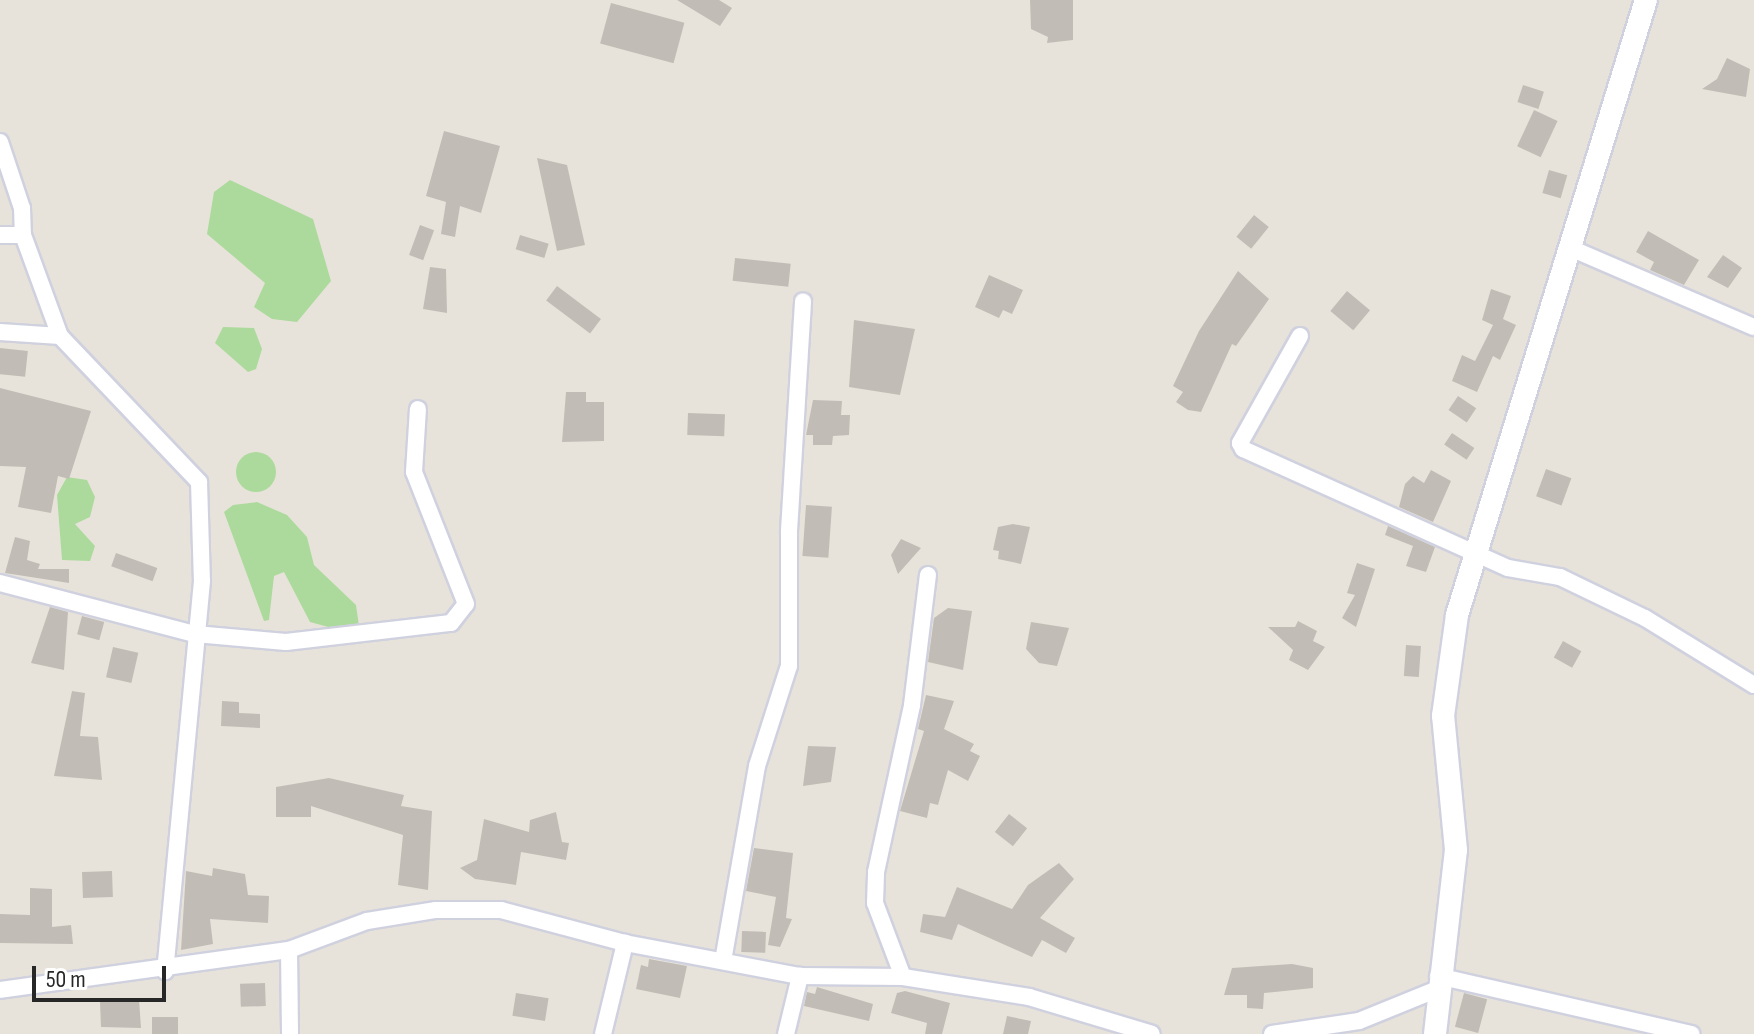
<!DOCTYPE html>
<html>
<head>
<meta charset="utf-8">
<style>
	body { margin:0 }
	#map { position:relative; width:1754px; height:1034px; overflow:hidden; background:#e8e3da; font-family:"Sofia Sans Condensed",sans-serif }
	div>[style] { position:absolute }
	.green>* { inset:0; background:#acda9c }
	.round { border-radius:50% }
	.building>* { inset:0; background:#c1bdb6; transform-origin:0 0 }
	.roads { filter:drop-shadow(2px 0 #d0d1df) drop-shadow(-2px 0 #d0d1df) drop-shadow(0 2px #d0d1df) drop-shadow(0 -2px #d0d1df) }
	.street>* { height:16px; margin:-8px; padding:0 8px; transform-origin:8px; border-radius:8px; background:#fff }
	.secondary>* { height:22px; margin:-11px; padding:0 11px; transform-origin:11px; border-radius:11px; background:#fff }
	span { translate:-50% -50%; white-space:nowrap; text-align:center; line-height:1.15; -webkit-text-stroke:8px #fff; paint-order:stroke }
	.scale { position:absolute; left:32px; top:966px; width:134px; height:36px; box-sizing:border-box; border:4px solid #272727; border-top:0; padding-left:10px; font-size:24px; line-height:28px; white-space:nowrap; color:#272727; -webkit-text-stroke:6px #fff; paint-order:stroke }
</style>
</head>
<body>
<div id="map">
	<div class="green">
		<div style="clip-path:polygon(230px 180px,313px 219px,331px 281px,297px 322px,272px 319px,254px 307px,265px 283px,207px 234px,214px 192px)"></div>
		<div style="clip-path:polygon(223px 327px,254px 328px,262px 349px,256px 369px,248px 372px,215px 343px)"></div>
		<div class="round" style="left:236px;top:452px;width:40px;height:40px"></div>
		<div style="clip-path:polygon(67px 477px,87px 480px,95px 497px,90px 517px,75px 524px,95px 546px,90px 561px,62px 560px,57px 495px)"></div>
		<div style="clip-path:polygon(257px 502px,287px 515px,307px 537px,314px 565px,356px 605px,359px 626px,343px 631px,310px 622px,284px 572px,274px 576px,269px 620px,264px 621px,224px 512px,233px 505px)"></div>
	</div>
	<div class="building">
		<div style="clip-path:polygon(677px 0,719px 0,732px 8px,720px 26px)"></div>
		<div style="clip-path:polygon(1030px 0,1073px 0,1073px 40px,1047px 43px,1048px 37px,1031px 29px)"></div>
		<div style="left:611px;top:3px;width:76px;height:42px;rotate:15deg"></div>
		<div style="clip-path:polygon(1727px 58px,1750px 69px,1746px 97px,1702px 89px,1717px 79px)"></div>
		<div style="left:1523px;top:85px;width:22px;height:18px;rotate:18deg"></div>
		<div style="left:1534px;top:110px;width:26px;height:40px;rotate:25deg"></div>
		<div style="clip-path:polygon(444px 131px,500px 146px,481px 213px,460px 206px,455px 237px,441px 234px,446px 202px,426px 196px)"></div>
		<div style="clip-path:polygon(537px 158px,567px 165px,585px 245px,557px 251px)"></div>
		<div style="left:1549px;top:170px;width:19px;height:24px;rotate:16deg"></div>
		<div style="left:1254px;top:215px;width:19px;height:28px;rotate:39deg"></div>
		<div style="left:420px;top:225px;width:15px;height:32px;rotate:20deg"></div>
		<div style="clip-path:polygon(1648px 231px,1699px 260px,1684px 285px,1650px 270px,1654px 262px,1636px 252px)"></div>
		<div style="left:520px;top:235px;width:30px;height:15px;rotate:17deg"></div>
		<div style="clip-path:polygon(1723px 255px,1742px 268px,1728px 288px,1707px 277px)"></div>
		<div style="left:735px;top:258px;width:56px;height:23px;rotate:6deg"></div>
		<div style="clip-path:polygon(430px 267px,446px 269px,447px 313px,423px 309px)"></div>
		<div style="clip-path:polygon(1238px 271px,1269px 299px,1236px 346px,1232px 344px,1201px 412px,1188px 410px,1176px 402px,1183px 392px,1173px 386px,1199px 331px)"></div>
		<div style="clip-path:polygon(989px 275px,1023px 290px,1012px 314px,1003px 310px,999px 318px,975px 307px)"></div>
		<div style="left:557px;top:286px;width:55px;height:18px;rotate:37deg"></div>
		<div style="clip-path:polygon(1491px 289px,1511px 296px,1503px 319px,1516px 325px,1500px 360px,1493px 356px,1477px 392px,1452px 381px,1462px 355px,1475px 361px,1493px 325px,1482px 320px)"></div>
		<div style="left:1347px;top:291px;width:30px;height:26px;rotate:40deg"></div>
		<div style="clip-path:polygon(854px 320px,915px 329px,900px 395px,849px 387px)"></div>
		<div style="left:0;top:348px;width:28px;height:26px;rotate:6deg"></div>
		<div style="clip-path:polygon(0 388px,91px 411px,69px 479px,58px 476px,51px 513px,18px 507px,26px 467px,0 466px)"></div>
		<div style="clip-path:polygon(566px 392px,586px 392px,586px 402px,604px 402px,604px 441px,562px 442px)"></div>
		<div style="left:1458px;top:396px;width:22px;height:17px;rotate:34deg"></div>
		<div style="clip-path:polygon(813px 400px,842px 401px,841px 415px,850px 415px,849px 435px,833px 436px,832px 445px,813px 445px,813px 435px,806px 435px)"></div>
		<div style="left:688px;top:413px;width:37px;height:22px;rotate:2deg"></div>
		<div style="left:1452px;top:433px;width:27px;height:14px;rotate:34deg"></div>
		<div style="left:1546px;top:469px;width:27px;height:29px;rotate:20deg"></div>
		<div style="clip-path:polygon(1431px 470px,1451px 481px,1433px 522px,1399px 507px,1405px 484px,1413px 476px,1424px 483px)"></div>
		<div style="left:806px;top:505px;width:26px;height:51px;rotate:4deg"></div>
		<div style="clip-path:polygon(1013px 524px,1030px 527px,1021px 564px,998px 559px,999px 551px,993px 550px,998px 527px)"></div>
		<div style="clip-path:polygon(1388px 526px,1435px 547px,1426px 572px,1406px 566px,1413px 546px,1385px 535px)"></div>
		<div style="clip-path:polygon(15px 537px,30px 541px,27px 560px,40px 564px,38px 569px,69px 569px,69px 583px,5px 573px)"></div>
		<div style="clip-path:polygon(901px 539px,921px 548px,898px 574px,891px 555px)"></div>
		<div style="left:116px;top:553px;width:44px;height:14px;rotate:20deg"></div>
		<div style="clip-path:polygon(1357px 563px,1375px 569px,1356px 627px,1342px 618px,1355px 595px,1347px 593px)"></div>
		<div style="clip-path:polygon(50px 607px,68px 612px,64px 670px,31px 663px)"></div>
		<div style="clip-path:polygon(948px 608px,972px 611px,963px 670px,928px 662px,934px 618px)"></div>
		<div style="left:82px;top:616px;width:23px;height:19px;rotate:15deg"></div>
		<div style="clip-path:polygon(1298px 621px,1317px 631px,1313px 641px,1325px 647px,1308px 670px,1289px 660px,1293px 650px,1268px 627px,1295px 627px)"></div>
		<div style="clip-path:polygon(1031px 622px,1069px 628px,1057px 666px,1039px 663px,1026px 649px)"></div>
		<div style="left:1563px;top:641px;width:21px;height:19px;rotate:29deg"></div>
		<div style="left:1406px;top:645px;width:15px;height:31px;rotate:4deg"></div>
		<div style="left:113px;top:647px;width:26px;height:31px;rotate:13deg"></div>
		<div style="clip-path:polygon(72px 691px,85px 693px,80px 736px,98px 737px,102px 780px,54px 776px)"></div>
		<div style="clip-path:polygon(926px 695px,954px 701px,944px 729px,974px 744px,970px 751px,980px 756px,968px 781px,948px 770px,938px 805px,930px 803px,927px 818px,900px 811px,924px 731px,918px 729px)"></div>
		<div style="clip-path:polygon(222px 701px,239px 702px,239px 713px,260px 714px,260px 728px,221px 726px)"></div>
		<div style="clip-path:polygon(808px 746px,836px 747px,831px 782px,803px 786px)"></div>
		<div style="clip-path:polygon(329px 778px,404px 795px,401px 806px,432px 811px,428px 890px,398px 885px,403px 835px,311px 806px,311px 817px,276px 817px,276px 787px)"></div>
		<div style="clip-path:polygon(556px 812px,562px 842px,569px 843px,566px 860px,521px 852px,516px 885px,475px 879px,460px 868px,477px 860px,484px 819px,529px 832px,530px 820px)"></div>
		<div style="left:1009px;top:814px;width:23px;height:23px;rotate:38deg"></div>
		<div style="clip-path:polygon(754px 848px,793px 853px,786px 918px,792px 919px,780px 947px,768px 945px,776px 897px,746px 891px)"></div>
		<div style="clip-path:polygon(1059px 863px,1074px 879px,1040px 918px,1075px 938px,1066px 953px,1042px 940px,1032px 957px,958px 924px,952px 940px,920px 932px,923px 914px,945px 917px,957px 887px,1012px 909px,1028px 885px)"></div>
		<div style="clip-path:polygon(213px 868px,245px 874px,248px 895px,269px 896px,268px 923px,210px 919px,213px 944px,181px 950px,186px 871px,212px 876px)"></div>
		<div style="left:112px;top:871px;width:26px;height:30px;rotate:88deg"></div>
		<div style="clip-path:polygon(30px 888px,52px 889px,52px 927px,71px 925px,73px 944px,0 943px,0 914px,30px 915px)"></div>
		<div style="left:742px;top:931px;width:24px;height:21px;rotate:2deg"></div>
		<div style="clip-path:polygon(649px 959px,687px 966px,680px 998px,636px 989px,641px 965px,648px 967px)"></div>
		<div style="clip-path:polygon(1292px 964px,1313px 968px,1313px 988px,1264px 993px,1263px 1009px,1247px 1008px,1247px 995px,1224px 995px,1232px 968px)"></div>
		<div style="left:265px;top:983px;width:23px;height:25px;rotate:88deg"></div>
		<div style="clip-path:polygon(817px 987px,873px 1004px,869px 1021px,804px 1006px,807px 992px,815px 994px)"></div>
		<div style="clip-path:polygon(905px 991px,950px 1003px,942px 1034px,925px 1034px,927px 1023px,891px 1013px,897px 993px)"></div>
		<div style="left:516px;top:993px;width:33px;height:23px;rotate:9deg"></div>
		<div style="left:1464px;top:993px;width:24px;height:35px;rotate:15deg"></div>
		<div style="clip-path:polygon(139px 999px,141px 1028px,101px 1027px,100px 1002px)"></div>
		<div style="clip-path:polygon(1007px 1016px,1031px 1021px,1028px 1034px,1003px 1034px)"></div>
		<div style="left:152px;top:1017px;width:26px;height:17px"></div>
	</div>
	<div class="roads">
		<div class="street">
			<div style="left:0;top:142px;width:70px;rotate:71.6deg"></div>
			<div style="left:22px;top:208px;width:27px;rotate:88deg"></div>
			<div style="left:23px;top:235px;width:108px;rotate:69.9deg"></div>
			<div style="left:60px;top:336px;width:202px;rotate:46.4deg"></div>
			<div style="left:199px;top:482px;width:99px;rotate:88.3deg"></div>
			<div style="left:202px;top:581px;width:392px;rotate:95.4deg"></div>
			<div style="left:0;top:235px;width:23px"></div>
			<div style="left:1568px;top:247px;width:202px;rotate:23.3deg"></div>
			<div style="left:0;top:332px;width:60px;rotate:3.8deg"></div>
			<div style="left:1300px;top:336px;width:123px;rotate:119.3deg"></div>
			<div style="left:1240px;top:443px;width:7px;rotate:63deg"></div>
			<div style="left:1243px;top:449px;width:290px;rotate:24.2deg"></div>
			<div style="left:1508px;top:568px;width:53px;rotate:9.8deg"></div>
			<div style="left:1560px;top:577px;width:94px;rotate:25.8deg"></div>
			<div style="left:1645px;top:618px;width:128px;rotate:31.6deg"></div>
			<div style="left:0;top:583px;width:202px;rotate:14.7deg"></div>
			<div style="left:195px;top:634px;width:91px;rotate:5deg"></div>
			<div style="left:286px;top:642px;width:166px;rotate:-6.6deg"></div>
			<div style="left:451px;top:623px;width:24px;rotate:-52deg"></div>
			<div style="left:466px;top:604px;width:142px;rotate:-111.5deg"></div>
			<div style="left:414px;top:472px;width:63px;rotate:-86.4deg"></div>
			<div style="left:289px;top:950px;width:84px;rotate:89.3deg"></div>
			<div style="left:723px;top:961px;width:198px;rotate:-80.1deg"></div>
			<div style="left:757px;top:766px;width:105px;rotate:-72.3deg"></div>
			<div style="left:789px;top:666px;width:135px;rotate:-90deg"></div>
			<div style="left:789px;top:531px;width:230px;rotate:-86.5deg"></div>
			<div style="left:1438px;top:976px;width:260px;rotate:12.9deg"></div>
			<div style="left:903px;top:977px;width:79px;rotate:-110.7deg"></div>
			<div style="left:875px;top:903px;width:31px;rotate:-88deg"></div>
			<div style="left:876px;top:872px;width:171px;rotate:-77.8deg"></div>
			<div style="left:912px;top:705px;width:131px;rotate:-83deg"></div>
			<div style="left:0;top:990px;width:292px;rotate:-7.9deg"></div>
			<div style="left:289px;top:950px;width:83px;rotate:-20.4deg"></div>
			<div style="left:367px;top:921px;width:70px;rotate:-9.1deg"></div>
			<div style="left:436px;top:910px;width:65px"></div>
			<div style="left:501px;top:910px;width:128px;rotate:14.9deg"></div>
			<div style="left:625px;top:943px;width:178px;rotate:10.7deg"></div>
			<div style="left:800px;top:976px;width:103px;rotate:0.6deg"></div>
			<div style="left:903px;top:977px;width:128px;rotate:9deg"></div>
			<div style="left:1029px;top:997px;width:128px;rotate:16.7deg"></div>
			<div style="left:603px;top:1034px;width:94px;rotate:-76.4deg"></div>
			<div style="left:786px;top:1034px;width:60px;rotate:-76.4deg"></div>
			<div style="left:1272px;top:1034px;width:88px;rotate:-8.5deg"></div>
			<div style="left:1359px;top:1021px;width:85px;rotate:-22.1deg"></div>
		</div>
		<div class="secondary">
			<div style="left:1435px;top:1034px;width:185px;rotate:-83.5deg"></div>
			<div style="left:1456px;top:850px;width:135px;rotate:-95.5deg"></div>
			<div style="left:1443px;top:716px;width:102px;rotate:-82.1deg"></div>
			<div style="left:1457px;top:615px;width:643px;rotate:-72.92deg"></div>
		</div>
	</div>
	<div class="scale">50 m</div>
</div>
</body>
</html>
